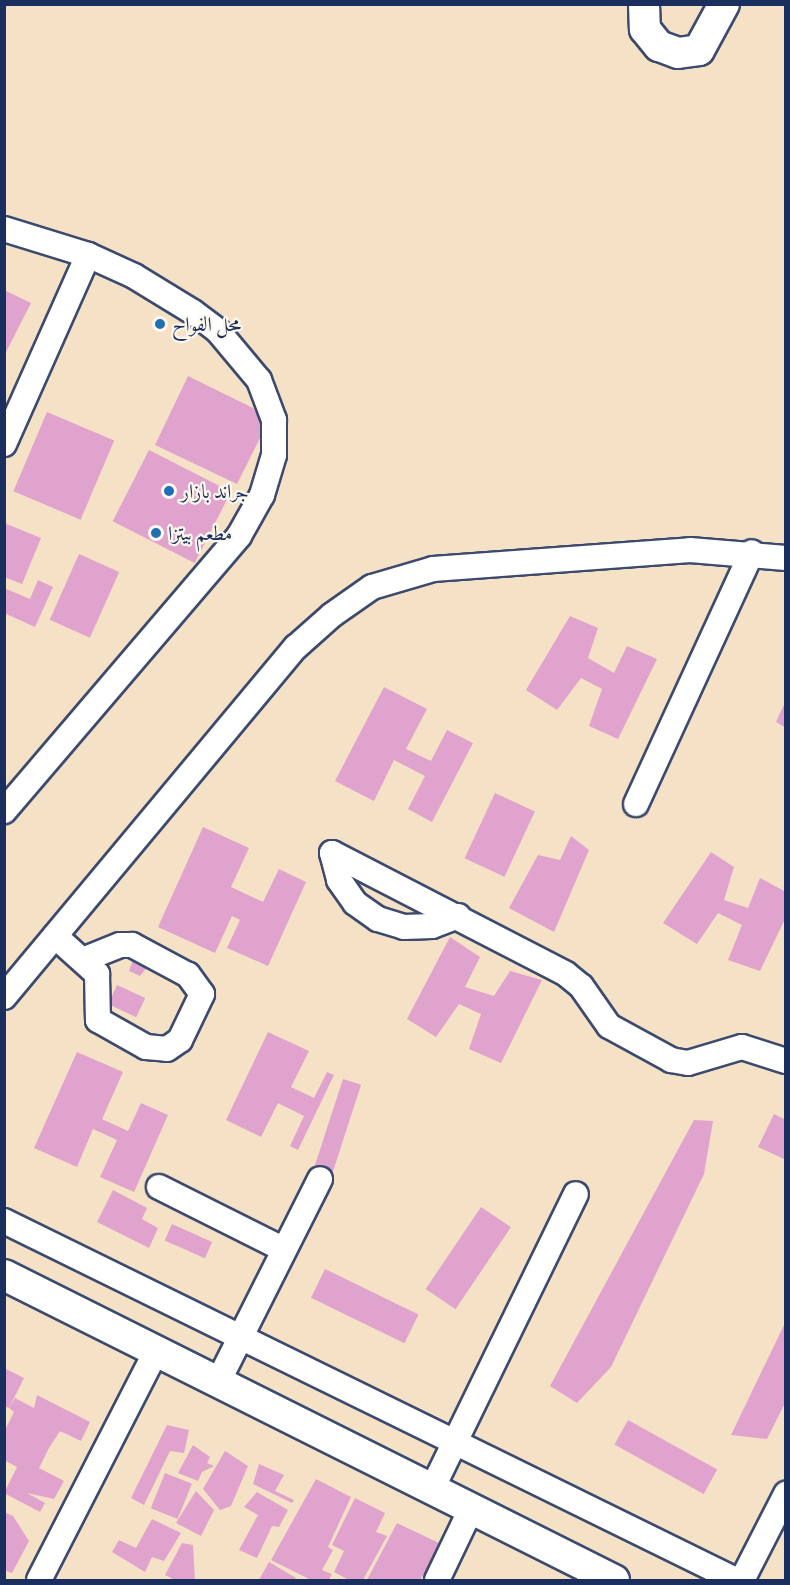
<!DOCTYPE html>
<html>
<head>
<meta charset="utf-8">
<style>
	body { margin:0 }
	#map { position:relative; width:790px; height:1585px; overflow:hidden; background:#f5e1c6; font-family:"IM FELL Double Pica",Amiri,serif }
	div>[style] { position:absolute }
	.building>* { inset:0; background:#e0a3ce; transform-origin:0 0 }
	.roads { filter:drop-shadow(2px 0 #3c4a6e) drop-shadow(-2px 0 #3c4a6e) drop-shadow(0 2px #3c4a6e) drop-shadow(0 -2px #3c4a6e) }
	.minor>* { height:24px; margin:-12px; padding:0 12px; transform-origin:12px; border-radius:12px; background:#fff }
	.major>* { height:30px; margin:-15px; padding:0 15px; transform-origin:15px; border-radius:15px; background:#fff }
	.dots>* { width:16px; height:16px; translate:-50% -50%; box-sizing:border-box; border:3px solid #fbf7ec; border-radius:50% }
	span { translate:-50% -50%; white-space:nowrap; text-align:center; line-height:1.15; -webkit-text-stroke:4.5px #fbf7ec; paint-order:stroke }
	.poi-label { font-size:20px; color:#1b2f5e }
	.left { translate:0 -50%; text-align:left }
	.frame { position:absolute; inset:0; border:6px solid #1b2f5e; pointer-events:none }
</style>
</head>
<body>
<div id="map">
	<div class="building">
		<div style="clip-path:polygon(4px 290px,31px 303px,4px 356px)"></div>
		<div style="clip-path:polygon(188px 376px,253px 408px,265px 428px,237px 484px,155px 445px)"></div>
		<div style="left:47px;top:412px;width:73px;height:86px;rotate:23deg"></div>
		<div style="left:149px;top:450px;width:92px;height:80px;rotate:27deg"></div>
		<div style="clip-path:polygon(4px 523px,41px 538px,22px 584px,4px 577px)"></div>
		<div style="left:79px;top:554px;width:44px;height:72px;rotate:24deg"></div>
		<div style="clip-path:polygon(38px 580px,53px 587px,35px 627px,4px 613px,4px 588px,30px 599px)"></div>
		<div style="clip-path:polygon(570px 616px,598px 628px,588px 658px,614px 673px,627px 646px,657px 659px,618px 739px,589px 726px,602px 689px,581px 678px,557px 710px,526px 690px)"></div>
		<div style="clip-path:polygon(384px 687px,427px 709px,406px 749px,431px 761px,447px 730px,473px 743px,432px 822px,408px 809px,425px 776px,394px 760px,374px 801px,335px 781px)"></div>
		<div style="clip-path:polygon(786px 700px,786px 728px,776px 722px)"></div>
		<div style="left:495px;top:793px;width:44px;height:72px;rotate:25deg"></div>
		<div style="clip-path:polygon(203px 827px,249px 848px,231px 887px,263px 902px,279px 869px,306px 882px,268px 966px,227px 948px,240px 920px,232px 916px,215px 953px,158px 927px)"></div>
		<div style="clip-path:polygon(571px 836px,589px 850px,554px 932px,509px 908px,538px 855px,560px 860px)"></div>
		<div style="clip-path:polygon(711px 852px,734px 867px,724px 900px,748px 908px,760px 878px,786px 892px,786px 917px,760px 971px,728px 960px,742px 925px,718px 913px,697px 944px,663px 923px)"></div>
		<div style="clip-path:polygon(450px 937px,480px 957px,465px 987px,494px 996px,510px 971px,542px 980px,501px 1063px,469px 1049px,481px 1014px,459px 1004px,436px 1037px,407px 1019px)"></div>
		<div style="clip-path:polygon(133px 960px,148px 966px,140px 976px,129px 971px)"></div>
		<div style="left:117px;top:985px;width:31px;height:21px;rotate:25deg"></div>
		<div style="clip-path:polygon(268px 1032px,309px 1051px,291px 1087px,314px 1098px,327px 1072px,334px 1075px,298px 1150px,290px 1146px,304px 1116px,278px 1103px,261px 1137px,226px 1120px)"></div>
		<div style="clip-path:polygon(77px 1052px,123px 1072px,102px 1119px,128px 1131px,141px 1103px,168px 1115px,134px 1192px,100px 1177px,117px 1140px,93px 1129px,77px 1167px,34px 1148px)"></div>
		<div style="left:343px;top:1079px;width:19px;height:91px;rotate:18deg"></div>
		<div style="clip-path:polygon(774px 1114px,786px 1120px,786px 1160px,758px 1147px)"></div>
		<div style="clip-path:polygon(694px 1120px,713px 1121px,704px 1174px,611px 1367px,577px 1403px,550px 1386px)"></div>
		<div style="clip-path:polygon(113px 1190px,147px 1208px,142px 1219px,158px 1228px,149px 1248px,97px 1222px)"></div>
		<div style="left:481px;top:1207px;width:36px;height:99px;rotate:34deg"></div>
		<div style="left:172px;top:1224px;width:44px;height:18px;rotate:24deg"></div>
		<div style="left:325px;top:1269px;width:104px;height:32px;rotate:26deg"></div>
		<div style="clip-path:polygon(786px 1321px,786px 1401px,767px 1439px,731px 1435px)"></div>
		<div style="clip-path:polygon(4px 1368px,24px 1378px,9px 1408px,4px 1406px)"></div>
		<div style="clip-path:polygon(37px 1395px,90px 1422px,81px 1441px,60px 1431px,49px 1448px,39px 1468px,64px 1481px,54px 1499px,27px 1493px,45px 1503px,40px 1512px,4px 1493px,17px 1467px,4px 1460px,4px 1432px,14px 1412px,9px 1408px,15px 1398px,34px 1408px)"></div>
		<div style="left:628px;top:1420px;width:102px;height:28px;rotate:29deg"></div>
		<div style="clip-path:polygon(167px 1425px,189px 1430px,184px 1453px,170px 1451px,144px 1505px,131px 1498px)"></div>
		<div style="clip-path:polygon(193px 1445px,210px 1457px,207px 1463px,214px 1466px,202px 1472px,198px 1481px,178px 1473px)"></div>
		<div style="clip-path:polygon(225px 1451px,248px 1466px,231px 1506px,220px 1510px,203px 1489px)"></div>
		<div style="clip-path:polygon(259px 1464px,284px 1475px,275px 1491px,294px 1500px,292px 1503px,253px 1484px)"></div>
		<div style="left:165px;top:1473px;width:29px;height:38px;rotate:22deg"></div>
		<div style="clip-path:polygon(316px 1479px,351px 1497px,328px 1547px,333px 1550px,322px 1570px,332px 1574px,329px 1580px,311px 1580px,271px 1560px)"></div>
		<div style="clip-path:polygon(196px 1491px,214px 1510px,201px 1536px,176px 1523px)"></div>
		<div style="clip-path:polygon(257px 1492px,288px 1510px,279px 1527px,272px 1526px,257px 1558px,239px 1550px,258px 1515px,244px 1507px)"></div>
		<div style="clip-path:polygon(355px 1498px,385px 1513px,376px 1532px,387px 1536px,363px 1580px,349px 1580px,334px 1572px,344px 1551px,332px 1545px)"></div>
		<div style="clip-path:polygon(4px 1512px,13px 1516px,29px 1541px,12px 1573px,4px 1570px)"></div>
		<div style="clip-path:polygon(152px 1519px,181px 1533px,164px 1561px,152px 1557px,145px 1572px,112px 1552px,119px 1540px,136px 1548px)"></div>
		<div style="clip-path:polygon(397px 1523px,441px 1544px,420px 1580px,367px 1580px)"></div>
		<div style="clip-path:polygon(182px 1543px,193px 1545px,195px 1580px,175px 1580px,165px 1575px)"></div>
		<div style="clip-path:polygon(269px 1562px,296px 1578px,295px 1580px,259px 1580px)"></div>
	</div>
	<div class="roads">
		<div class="minor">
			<div style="left:4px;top:229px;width:88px;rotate:17.2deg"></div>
			<div style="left:88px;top:255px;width:51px;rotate:24.5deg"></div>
			<div style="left:134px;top:276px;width:69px;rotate:31.4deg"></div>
			<div style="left:193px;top:312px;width:31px;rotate:37deg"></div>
			<div style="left:218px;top:331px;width:64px;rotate:50.1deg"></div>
			<div style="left:259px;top:380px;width:43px;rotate:69.4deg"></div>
			<div style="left:274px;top:420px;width:35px;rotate:90deg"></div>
			<div style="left:274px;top:455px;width:42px;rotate:106.7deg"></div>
			<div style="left:262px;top:495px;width:47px;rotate:119.3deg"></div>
			<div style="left:239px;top:536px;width:362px;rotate:130.5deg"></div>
			<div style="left:4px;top:444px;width:207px;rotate:-66deg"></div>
			<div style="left:636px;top:804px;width:277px;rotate:-65.3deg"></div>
			<div style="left:332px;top:853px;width:263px;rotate:27.3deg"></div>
			<div style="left:566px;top:974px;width:19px;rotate:39deg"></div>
			<div style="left:581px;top:986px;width:49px;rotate:55deg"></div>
			<div style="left:609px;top:1026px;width:71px;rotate:28.7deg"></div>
			<div style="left:671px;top:1060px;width:17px;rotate:10deg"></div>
			<div style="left:688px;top:1063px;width:56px;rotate:-16.5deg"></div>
			<div style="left:742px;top:1047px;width:46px;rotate:17.7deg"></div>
			<div style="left:332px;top:853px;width:28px;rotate:75deg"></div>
			<div style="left:339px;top:880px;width:28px;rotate:55deg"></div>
			<div style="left:355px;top:903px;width:28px;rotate:35deg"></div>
			<div style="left:378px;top:919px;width:27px;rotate:17deg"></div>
			<div style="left:404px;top:927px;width:28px;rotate:-2deg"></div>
			<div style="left:432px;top:926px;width:28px;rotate:-21deg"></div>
			<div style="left:55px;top:936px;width:57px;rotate:42.1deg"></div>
			<div style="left:97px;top:974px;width:46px;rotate:88.8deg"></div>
			<div style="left:98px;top:1020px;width:55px;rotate:29.4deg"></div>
			<div style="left:146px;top:1047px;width:21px;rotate:5deg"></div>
			<div style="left:167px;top:1049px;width:16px;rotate:-35deg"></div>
			<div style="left:180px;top:1040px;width:51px;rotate:-64.4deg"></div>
			<div style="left:202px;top:994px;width:24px;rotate:-126deg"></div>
			<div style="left:188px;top:975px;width:64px;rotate:-151.8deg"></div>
			<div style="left:132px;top:945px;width:12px;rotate:180deg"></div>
			<div style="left:120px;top:945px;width:40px;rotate:158deg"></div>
			<div style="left:4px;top:997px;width:456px;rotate:-50.2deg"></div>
			<div style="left:296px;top:647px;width:48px;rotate:-41.6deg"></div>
			<div style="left:332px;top:615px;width:49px;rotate:-35deg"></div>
			<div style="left:372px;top:587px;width:64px;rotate:-16.4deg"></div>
			<div style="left:433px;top:569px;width:258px;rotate:-4.2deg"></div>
			<div style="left:690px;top:550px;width:96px;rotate:4.8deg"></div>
			<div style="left:159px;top:1187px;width:139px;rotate:26.6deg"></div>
			<div style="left:4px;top:1221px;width:815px;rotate:26.13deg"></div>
			<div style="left:218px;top:1382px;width:227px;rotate:-63.3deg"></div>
			<div style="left:432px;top:1489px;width:328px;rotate:-64deg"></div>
			<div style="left:39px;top:1580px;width:257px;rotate:-62.9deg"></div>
			<div style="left:437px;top:1580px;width:79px;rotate:-64.4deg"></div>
			<div style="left:742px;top:1580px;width:97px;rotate:-62.9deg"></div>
		</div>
		<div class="major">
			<div style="left:644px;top:4px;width:25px;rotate:88deg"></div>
			<div style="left:645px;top:29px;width:22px;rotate:51deg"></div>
			<div style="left:659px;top:46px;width:20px;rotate:20deg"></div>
			<div style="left:678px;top:53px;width:21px;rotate:-8deg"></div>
			<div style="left:699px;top:50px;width:52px;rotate:-61.5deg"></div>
			<div style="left:4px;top:1275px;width:682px;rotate:26.57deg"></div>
		</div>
	</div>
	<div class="dots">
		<div style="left:160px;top:324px;background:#1f6fb2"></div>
		<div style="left:169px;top:491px;background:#1f6fb2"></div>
		<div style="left:156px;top:533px;background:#1f6fb2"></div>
	</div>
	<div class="poi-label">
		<span class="left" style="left:172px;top:324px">محل الفواح</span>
		<span class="left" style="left:181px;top:491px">جراند بازار</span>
		<span class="left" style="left:168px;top:533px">مطعم بيتزا</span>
	</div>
	<div class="frame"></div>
</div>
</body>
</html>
